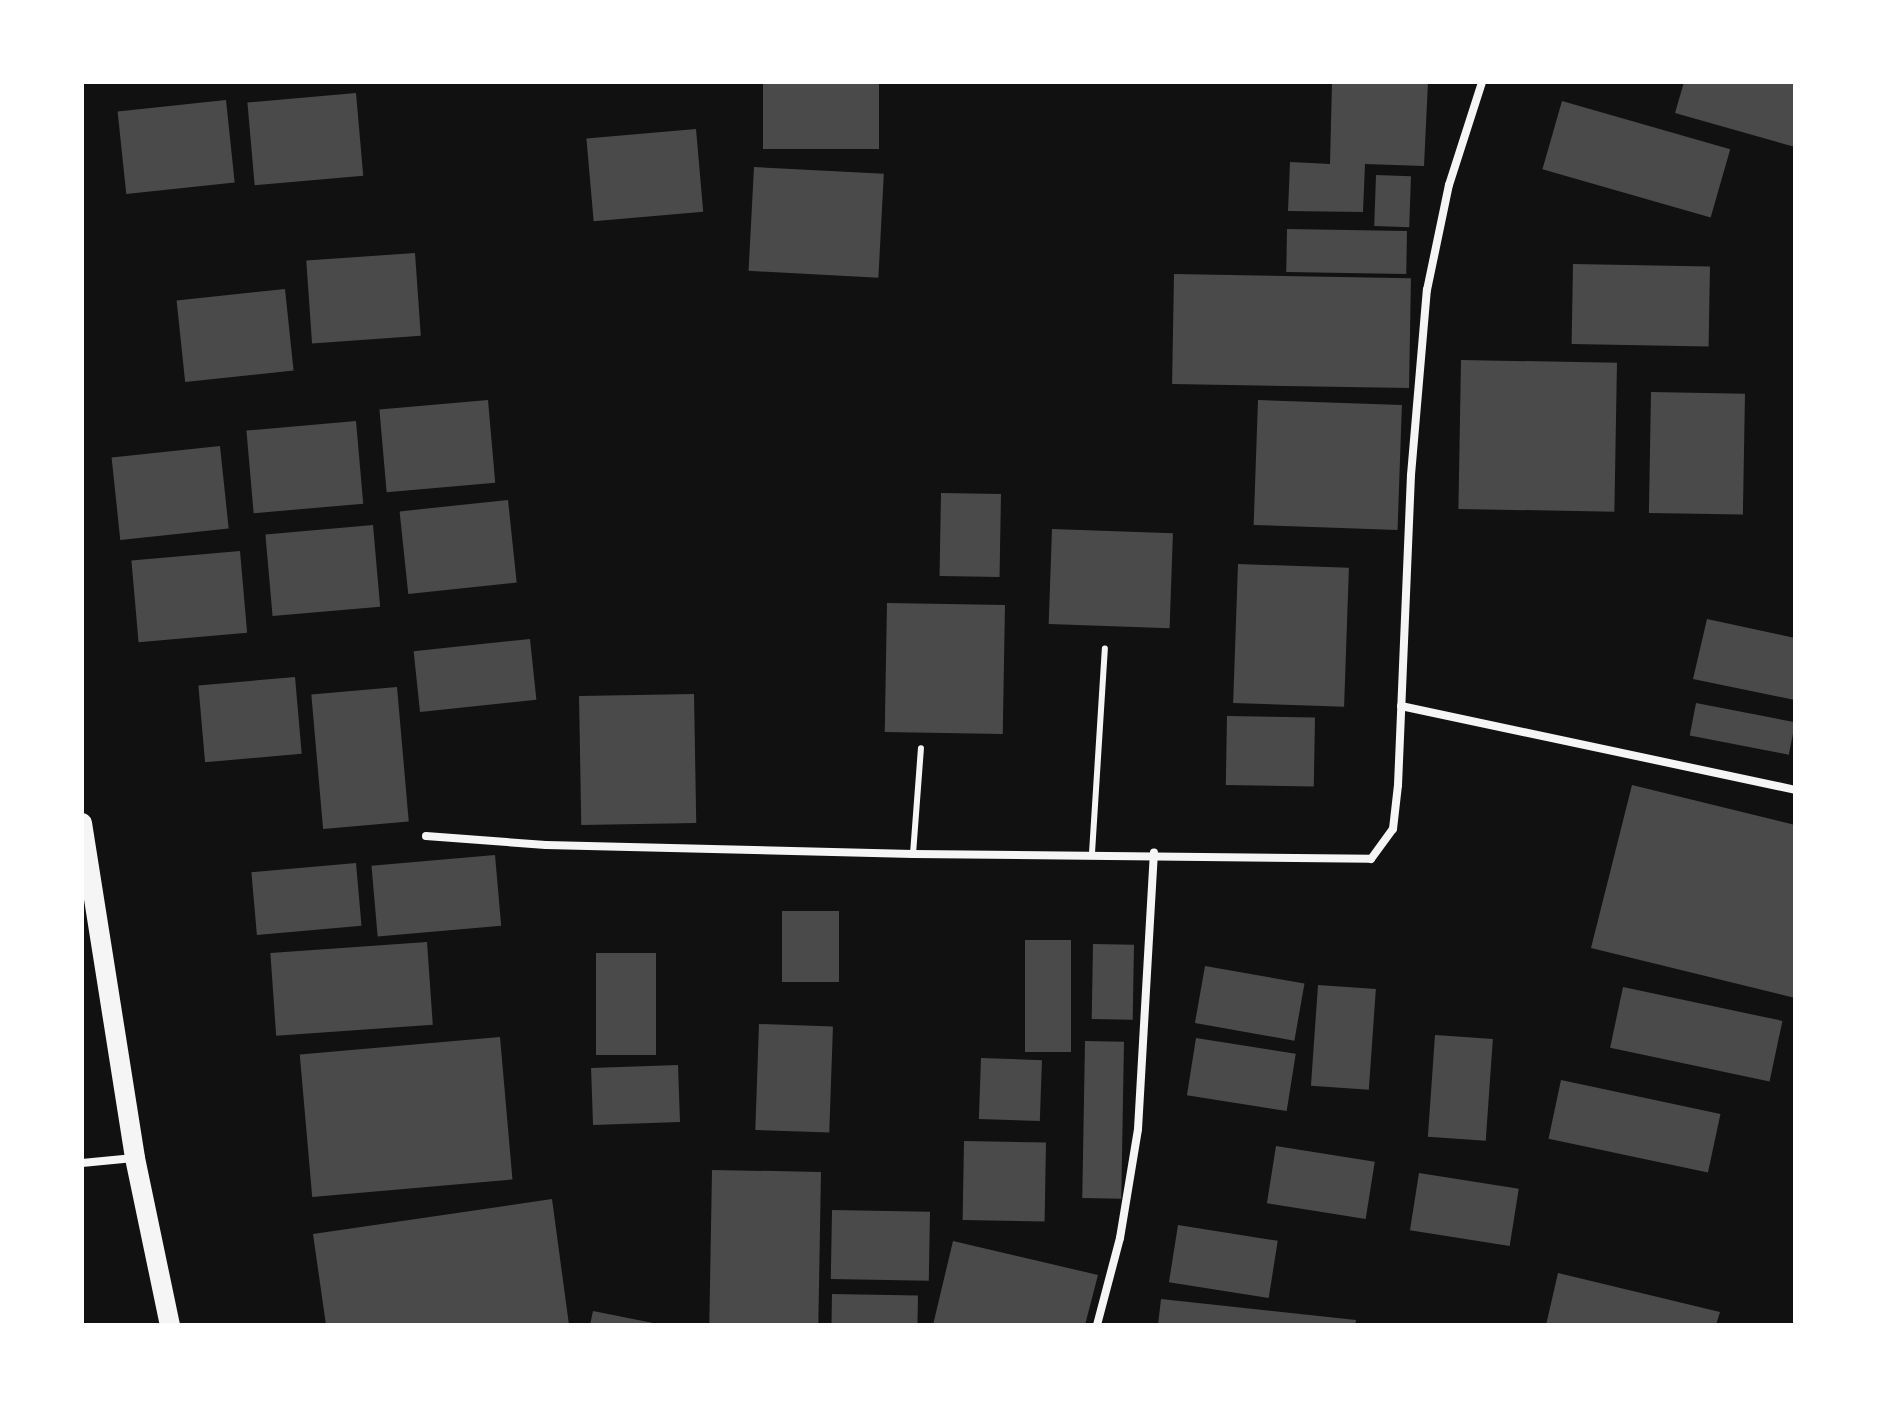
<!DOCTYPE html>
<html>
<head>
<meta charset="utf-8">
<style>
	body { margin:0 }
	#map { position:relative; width:1877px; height:1407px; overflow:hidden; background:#111; font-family:"Open Sans",sans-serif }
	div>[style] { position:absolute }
	.building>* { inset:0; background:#4a4a4a; transform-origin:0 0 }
	.service>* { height:6px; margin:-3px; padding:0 3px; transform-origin:3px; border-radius:3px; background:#f5f5f5 }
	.minor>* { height:8px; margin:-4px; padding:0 4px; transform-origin:4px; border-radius:4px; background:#f5f5f5 }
	.primary>* { height:20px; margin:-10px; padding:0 10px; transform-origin:10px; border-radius:10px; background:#f5f5f5 }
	span { translate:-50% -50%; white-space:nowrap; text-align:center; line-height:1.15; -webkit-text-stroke:6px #fff; paint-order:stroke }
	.frame { position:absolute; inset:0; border:84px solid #fff; pointer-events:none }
</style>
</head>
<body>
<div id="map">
	<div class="building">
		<div style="left:763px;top:82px;width:116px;height:67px"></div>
		<div style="clip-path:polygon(1332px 82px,1428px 82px,1424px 166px,1365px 164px,1363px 212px,1288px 211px,1290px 162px,1330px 164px)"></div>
		<div style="clip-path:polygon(1684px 82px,1795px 82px,1795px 147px,1675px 113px)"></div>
		<div style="left:356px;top:93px;width:83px;height:109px;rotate:85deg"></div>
		<div style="left:226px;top:100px;width:83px;height:109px;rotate:84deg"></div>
		<div style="left:1562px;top:101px;width:175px;height:71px;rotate:16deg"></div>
		<div style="left:696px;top:129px;width:83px;height:110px;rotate:85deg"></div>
		<div style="left:754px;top:167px;width:130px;height:104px;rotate:3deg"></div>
		<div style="left:1376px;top:175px;width:35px;height:51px;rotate:2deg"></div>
		<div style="left:1287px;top:229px;width:120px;height:43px;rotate:1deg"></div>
		<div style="left:415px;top:253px;width:83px;height:109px;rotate:86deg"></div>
		<div style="left:1573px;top:264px;width:137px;height:80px;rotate:1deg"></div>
		<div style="left:1174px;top:274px;width:237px;height:110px;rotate:1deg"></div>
		<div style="left:285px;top:289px;width:82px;height:109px;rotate:84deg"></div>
		<div style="left:1461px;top:360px;width:156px;height:149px;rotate:1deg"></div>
		<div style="left:1651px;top:392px;width:94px;height:121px;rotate:1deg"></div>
		<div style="left:488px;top:400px;width:83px;height:109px;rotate:85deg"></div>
		<div style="left:1258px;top:400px;width:144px;height:125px;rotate:2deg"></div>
		<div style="left:356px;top:421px;width:83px;height:110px;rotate:85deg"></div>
		<div style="left:220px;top:446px;width:83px;height:109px;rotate:84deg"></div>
		<div style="left:941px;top:493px;width:60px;height:83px;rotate:1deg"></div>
		<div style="left:508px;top:500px;width:83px;height:109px;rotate:84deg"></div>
		<div style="left:373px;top:525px;width:82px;height:108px;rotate:85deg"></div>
		<div style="left:1052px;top:529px;width:121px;height:95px;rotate:2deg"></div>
		<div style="left:240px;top:551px;width:82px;height:109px;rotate:85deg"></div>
		<div style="left:1238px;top:564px;width:111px;height:139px;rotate:2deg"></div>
		<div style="left:887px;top:603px;width:118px;height:129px;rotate:1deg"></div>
		<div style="clip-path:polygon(1707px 619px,1795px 638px,1795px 700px,1693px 679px)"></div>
		<div style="left:530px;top:639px;width:61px;height:117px;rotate:84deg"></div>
		<div style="left:295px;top:677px;width:77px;height:97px;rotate:85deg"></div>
		<div style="left:397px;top:687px;width:135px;height:86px;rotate:85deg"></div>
		<div style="left:694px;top:694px;width:129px;height:115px;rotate:89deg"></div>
		<div style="left:1696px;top:703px;width:101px;height:33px;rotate:11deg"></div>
		<div style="left:1227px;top:716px;width:88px;height:69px;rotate:1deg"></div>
		<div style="clip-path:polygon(1632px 785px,1795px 825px,1795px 998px,1591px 948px)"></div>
		<div style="left:495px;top:855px;width:71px;height:124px;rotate:85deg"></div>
		<div style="left:356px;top:863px;width:63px;height:105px;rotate:85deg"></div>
		<div style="left:782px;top:911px;width:57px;height:71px"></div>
		<div style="left:1025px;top:940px;width:46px;height:112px"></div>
		<div style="left:427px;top:942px;width:83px;height:157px;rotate:86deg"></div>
		<div style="left:1093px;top:944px;width:41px;height:75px;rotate:1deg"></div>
		<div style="left:596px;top:953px;width:60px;height:102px"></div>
		<div style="left:1205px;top:966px;width:101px;height:58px;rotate:10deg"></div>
		<div style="left:1318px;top:985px;width:58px;height:101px;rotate:4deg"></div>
		<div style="left:1623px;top:987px;width:163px;height:62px;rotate:12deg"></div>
		<div style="left:759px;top:1024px;width:74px;height:106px;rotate:2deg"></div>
		<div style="left:1435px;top:1035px;width:58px;height:102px;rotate:4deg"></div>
		<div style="left:500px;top:1037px;width:143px;height:201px;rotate:85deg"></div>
		<div style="left:1196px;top:1038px;width:101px;height:58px;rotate:9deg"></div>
		<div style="left:1085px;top:1041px;width:39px;height:157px;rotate:1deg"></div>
		<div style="left:981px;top:1058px;width:61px;height:61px;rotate:2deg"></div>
		<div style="left:678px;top:1065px;width:57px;height:87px;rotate:88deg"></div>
		<div style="left:1561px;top:1080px;width:163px;height:60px;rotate:12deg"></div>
		<div style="left:964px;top:1141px;width:82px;height:79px;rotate:1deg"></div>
		<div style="left:1276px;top:1146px;width:100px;height:58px;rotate:9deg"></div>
		<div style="left:712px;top:1170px;width:109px;height:155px;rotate:1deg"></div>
		<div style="left:1419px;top:1173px;width:101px;height:58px;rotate:9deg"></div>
		<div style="clip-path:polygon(552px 1199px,569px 1325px,326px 1325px,313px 1234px)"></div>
		<div style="left:832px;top:1210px;width:98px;height:69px;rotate:1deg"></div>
		<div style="left:1178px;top:1225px;width:101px;height:58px;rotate:9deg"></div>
		<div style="clip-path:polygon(953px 1241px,1098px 1275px,1085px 1325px,933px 1325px)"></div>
		<div style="clip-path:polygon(1558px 1273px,1720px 1312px,1716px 1325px,1546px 1325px)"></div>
		<div style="left:832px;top:1294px;width:86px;height:31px;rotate:1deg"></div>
		<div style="clip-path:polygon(1161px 1299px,1356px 1320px,1355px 1325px,1158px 1325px)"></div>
		<div style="clip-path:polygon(593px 1311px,658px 1324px,658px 1325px,590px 1325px)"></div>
	</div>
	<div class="service">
		<div style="left:1092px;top:853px;width:205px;rotate:-86.4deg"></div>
		<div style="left:913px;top:854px;width:106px;rotate:-85.7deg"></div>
	</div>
	<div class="minor">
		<div style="left:1401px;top:706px;width:403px;rotate:12deg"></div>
		<div style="left:426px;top:836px;width:120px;rotate:4.3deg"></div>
		<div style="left:546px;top:845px;width:367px;rotate:1.4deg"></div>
		<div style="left:913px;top:854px;width:458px;rotate:0.6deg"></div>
		<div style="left:1371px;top:859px;width:37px;rotate:-54deg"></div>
		<div style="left:1393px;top:829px;width:44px;rotate:-83.5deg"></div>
		<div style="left:1398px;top:785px;width:310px;rotate:-87.6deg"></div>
		<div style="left:1411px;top:475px;width:186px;rotate:-85.1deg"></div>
		<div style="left:1427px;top:290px;width:107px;rotate:-78.2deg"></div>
		<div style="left:1449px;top:185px;width:108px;rotate:-72.2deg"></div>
		<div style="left:82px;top:1163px;width:52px;rotate:-5.5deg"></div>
		<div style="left:1097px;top:1325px;width:90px;rotate:-75.2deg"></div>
		<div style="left:1120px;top:1238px;width:110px;rotate:-80.6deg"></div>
		<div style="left:1138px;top:1129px;width:277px;rotate:-86.7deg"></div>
	</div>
	<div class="primary">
		<div style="left:82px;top:823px;width:339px;rotate:81deg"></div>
		<div style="left:135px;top:1158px;width:171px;rotate:78.2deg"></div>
	</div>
	<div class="frame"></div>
</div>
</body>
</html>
